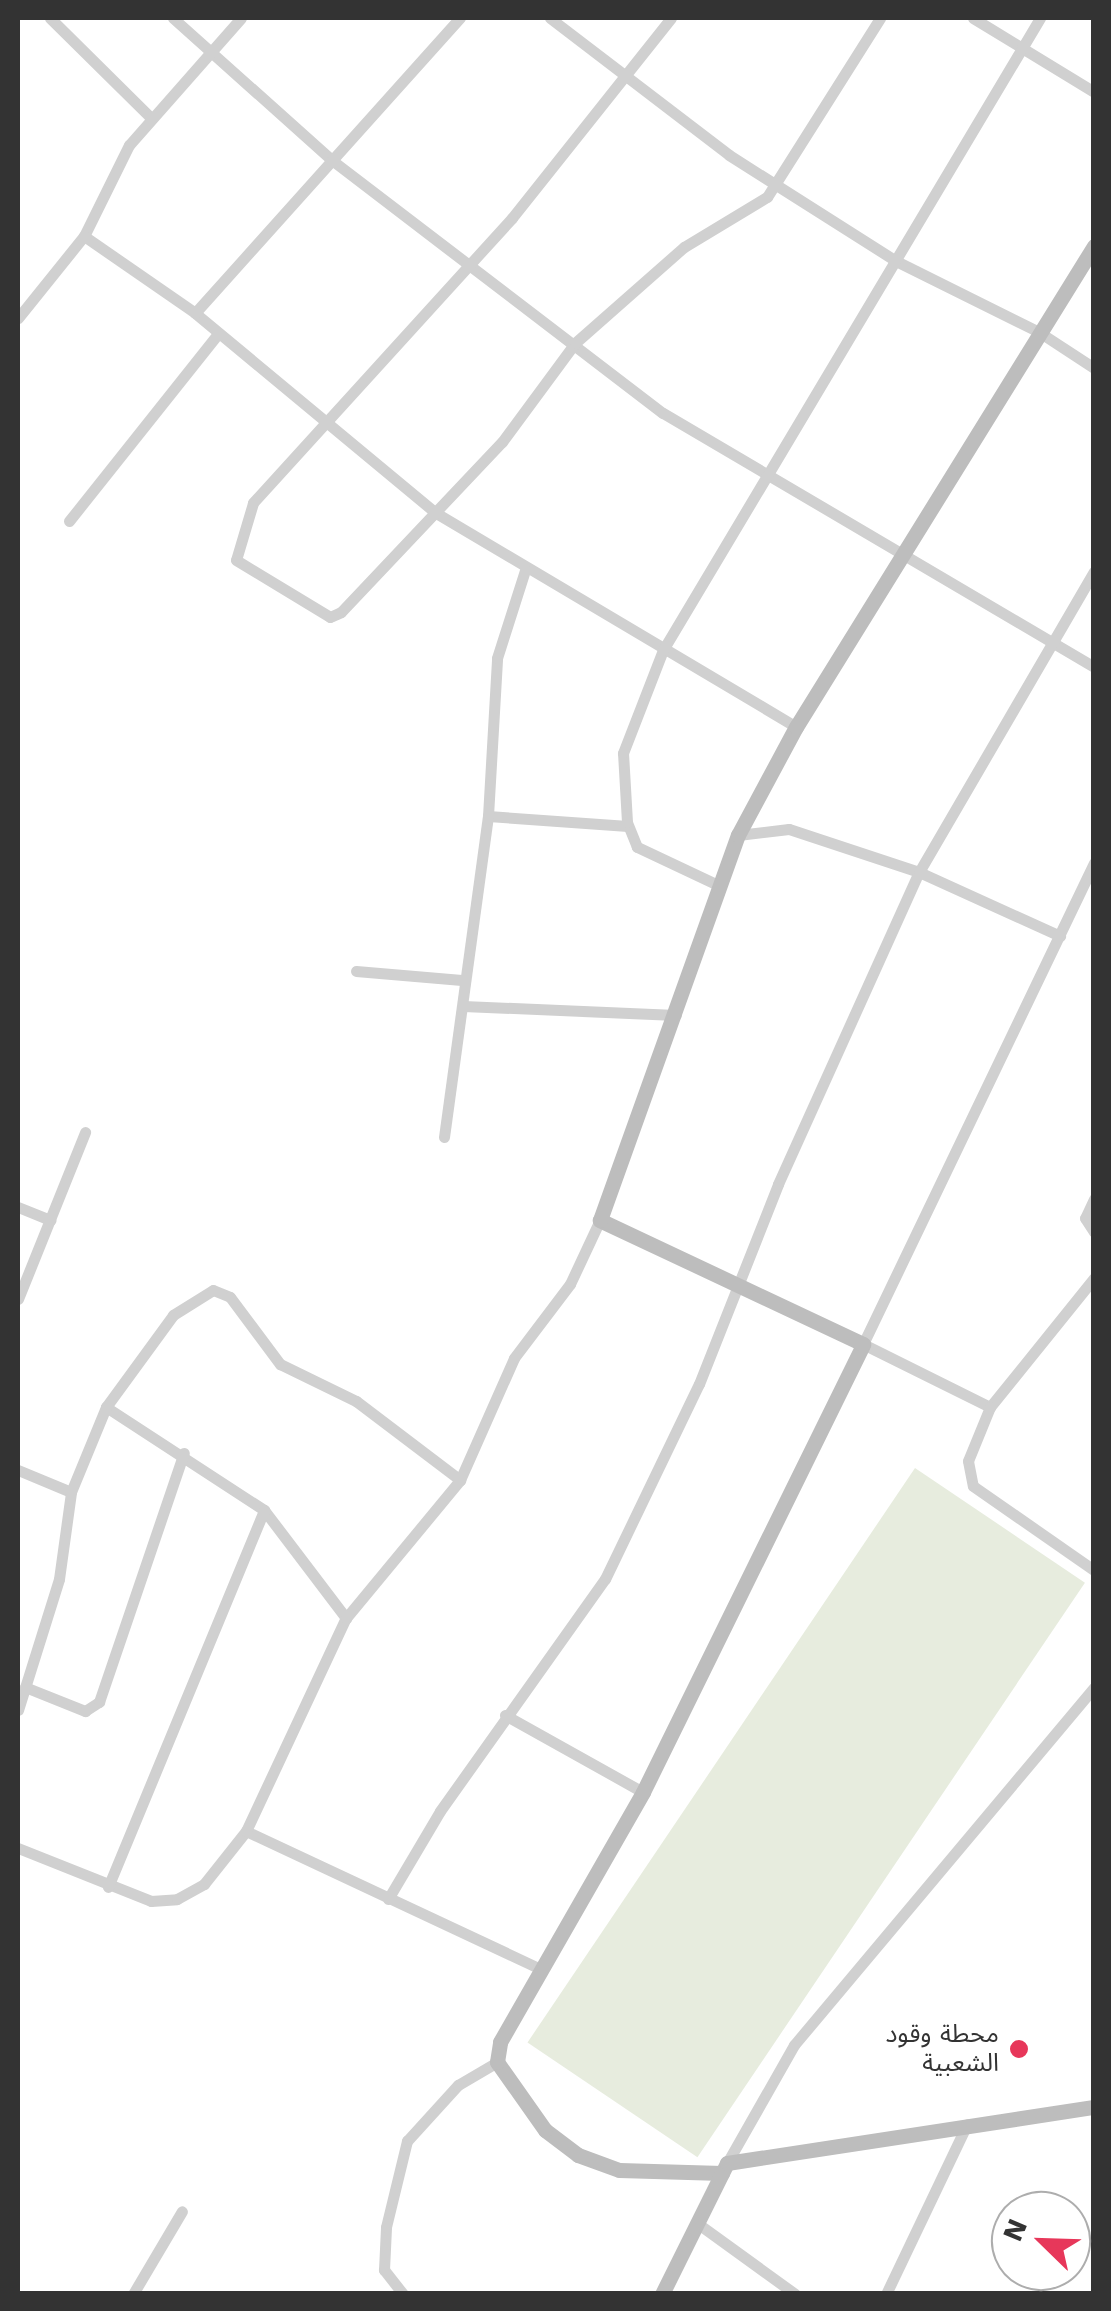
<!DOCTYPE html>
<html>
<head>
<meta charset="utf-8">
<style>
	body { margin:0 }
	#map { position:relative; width:1111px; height:2311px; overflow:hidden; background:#fff; font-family:"Work Sans","Noto Sans Arabic",sans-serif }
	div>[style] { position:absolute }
	.green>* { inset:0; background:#e7ecde; transform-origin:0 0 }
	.street>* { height:11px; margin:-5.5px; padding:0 5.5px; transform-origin:5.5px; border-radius:5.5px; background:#d0d0d0 }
	.secondary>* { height:15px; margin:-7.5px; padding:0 7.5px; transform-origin:7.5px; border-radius:7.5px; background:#bdbdbd }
	.dots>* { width:28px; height:28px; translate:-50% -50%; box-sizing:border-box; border:5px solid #fff; border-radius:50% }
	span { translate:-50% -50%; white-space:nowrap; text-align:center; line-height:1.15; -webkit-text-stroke:10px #fff; paint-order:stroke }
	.poi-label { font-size:25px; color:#333 }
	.right { translate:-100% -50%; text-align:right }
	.frame { position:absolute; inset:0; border:20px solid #333; pointer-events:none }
	.north { position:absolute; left:991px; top:2191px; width:100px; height:100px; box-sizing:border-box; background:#fff; border:2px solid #adadad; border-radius:50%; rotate:293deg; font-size:28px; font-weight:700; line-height:40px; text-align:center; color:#333 }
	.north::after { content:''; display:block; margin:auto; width:35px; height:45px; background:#e7375a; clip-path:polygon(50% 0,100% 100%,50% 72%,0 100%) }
</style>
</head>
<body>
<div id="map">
	<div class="green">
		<div style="left:915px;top:1468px;width:205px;height:693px;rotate:34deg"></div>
	</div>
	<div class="street">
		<div style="left:50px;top:18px;width:141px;rotate:44.7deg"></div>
		<div style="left:173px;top:18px;width:215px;rotate:41.8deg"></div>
		<div style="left:333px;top:161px;width:415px;rotate:37.4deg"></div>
		<div style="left:663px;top:413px;width:500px;rotate:30.51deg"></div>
		<div style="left:241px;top:18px;width:169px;rotate:131.4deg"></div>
		<div style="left:129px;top:145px;width:102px;rotate:116.3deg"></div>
		<div style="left:84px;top:236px;width:135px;rotate:34.7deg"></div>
		<div style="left:195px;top:313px;width:313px;rotate:39.7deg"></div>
		<div style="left:436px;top:513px;width:419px;rotate:30.7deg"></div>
		<div style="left:550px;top:18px;width:225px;rotate:37.4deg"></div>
		<div style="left:729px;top:155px;width:198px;rotate:32.4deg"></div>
		<div style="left:896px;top:261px;width:160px;rotate:26.4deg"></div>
		<div style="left:1039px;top:332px;width:66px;rotate:33.2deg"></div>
		<div style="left:671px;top:18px;width:256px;rotate:128.5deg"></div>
		<div style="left:512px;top:218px;width:385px;rotate:132.3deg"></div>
		<div style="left:253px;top:503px;width:59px;rotate:106.6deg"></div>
		<div style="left:236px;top:560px;width:110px;rotate:31.2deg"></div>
		<div style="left:330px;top:617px;width:12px;rotate:-24deg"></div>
		<div style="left:341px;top:612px;width:234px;rotate:-46.6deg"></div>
		<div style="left:502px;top:442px;width:123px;rotate:-53.6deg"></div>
		<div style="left:575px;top:343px;width:145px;rotate:-41.4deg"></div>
		<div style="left:684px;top:247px;width:97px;rotate:-31.1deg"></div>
		<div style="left:767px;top:197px;width:212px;rotate:-57.7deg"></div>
		<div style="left:973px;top:18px;width:142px;rotate:31.4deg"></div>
		<div style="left:195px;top:313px;width:397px;rotate:-48.1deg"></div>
		<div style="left:18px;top:318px;width:105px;rotate:-51.2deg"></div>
		<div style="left:69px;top:521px;width:239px;rotate:-51.5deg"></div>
		<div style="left:488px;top:816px;width:140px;rotate:4.1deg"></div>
		<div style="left:738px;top:835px;width:51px;rotate:-6.7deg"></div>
		<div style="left:789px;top:829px;width:137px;rotate:18.3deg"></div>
		<div style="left:919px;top:872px;width:155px;rotate:24.4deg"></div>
		<div style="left:1094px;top:863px;width:534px;rotate:115.65deg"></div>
		<div style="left:863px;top:1344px;width:142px;rotate:26.4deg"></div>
		<div style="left:990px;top:1407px;width:166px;rotate:-51.1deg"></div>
		<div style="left:720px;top:886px;width:92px;rotate:-154.8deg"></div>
		<div style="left:637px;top:847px;width:27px;rotate:-112deg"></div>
		<div style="left:627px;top:822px;width:69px;rotate:-93.3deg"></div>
		<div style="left:623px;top:753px;width:110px;rotate:-68.8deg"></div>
		<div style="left:663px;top:650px;width:736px;rotate:-59.18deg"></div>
		<div style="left:356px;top:971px;width:106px;rotate:4.9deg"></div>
		<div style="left:463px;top:1006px;width:213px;rotate:2.4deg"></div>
		<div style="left:444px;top:1137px;width:324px;rotate:-82.2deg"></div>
		<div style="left:488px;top:816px;width:158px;rotate:-86.7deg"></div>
		<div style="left:497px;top:658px;width:92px;rotate:-72.3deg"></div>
		<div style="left:1094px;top:1199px;width:21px;rotate:115deg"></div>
		<div style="left:1085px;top:1218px;width:17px;rotate:57deg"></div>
		<div style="left:18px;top:1207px;width:35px;rotate:22deg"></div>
		<div style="left:18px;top:1299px;width:180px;rotate:-68.1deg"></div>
		<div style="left:106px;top:1407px;width:189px;rotate:33.1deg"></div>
		<div style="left:264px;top:1510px;width:136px;rotate:52.8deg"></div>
		<div style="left:990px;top:1407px;width:58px;rotate:112.2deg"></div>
		<div style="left:968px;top:1461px;width:25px;rotate:79deg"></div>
		<div style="left:973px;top:1486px;width:147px;rotate:34.8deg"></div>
		<div style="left:18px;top:1470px;width:57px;rotate:22.5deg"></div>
		<div style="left:25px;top:1687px;width:65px;rotate:21.8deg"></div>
		<div style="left:85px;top:1711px;width:17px;rotate:-33deg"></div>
		<div style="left:99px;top:1702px;width:263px;rotate:-71.2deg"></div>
		<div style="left:18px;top:1710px;width:137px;rotate:-72.6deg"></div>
		<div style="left:59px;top:1579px;width:88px;rotate:-82.1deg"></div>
		<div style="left:71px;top:1492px;width:92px;rotate:-67.6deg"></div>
		<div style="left:106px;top:1407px;width:114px;rotate:-53.9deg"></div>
		<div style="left:173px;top:1315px;width:47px;rotate:-32deg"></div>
		<div style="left:213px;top:1290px;width:18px;rotate:22deg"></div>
		<div style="left:230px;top:1297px;width:84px;rotate:53.3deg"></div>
		<div style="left:280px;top:1364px;width:85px;rotate:26deg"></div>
		<div style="left:356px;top:1401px;width:131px;rotate:37.2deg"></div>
		<div style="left:505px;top:1715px;width:158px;rotate:29.2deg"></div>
		<div style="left:246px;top:1831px;width:325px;rotate:25.1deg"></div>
		<div style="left:18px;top:1848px;width:143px;rotate:21.7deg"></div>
		<div style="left:151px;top:1901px;width:26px;rotate:-4deg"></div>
		<div style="left:177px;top:1899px;width:31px;rotate:-29deg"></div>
		<div style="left:204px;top:1884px;width:68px;rotate:-51.6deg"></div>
		<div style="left:246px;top:1831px;width:235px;rotate:-64.9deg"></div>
		<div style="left:346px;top:1618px;width:179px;rotate:-50.4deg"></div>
		<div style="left:460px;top:1480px;width:133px;rotate:-66.1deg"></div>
		<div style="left:514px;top:1358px;width:93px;rotate:-52.9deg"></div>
		<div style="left:570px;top:1284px;width:71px;rotate:-64.9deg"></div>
		<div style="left:108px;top:1887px;width:408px;rotate:-67.5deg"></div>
		<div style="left:388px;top:1899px;width:102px;rotate:-59.4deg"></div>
		<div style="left:440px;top:1811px;width:285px;rotate:-54.6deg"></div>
		<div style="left:605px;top:1579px;width:216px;rotate:-64.3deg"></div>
		<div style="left:699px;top:1384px;width:215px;rotate:-68.4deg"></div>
		<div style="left:778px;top:1184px;width:342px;rotate:-65.7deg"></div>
		<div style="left:919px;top:872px;width:348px;rotate:-59.8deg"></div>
		<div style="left:727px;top:2163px;width:136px;rotate:-60.4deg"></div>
		<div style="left:794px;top:2045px;width:467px;rotate:-50deg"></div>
		<div style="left:697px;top:2223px;width:121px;rotate:35.9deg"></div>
		<div style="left:133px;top:2294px;width:96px;rotate:-59.4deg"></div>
		<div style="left:403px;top:2294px;width:31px;rotate:-128deg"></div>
		<div style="left:384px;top:2270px;width:43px;rotate:-87.3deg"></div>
		<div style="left:386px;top:2227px;width:89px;rotate:-76.3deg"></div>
		<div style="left:407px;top:2141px;width:76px;rotate:-47.7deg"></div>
		<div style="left:458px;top:2085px;width:45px;rotate:-30.5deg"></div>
		<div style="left:886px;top:2294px;width:188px;rotate:-64.5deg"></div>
	</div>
	<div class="secondary">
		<div style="left:722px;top:2173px;width:103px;rotate:-178.3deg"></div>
		<div style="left:619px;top:2170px;width:44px;rotate:-159.9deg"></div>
		<div style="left:578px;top:2155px;width:41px;rotate:-142.9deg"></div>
		<div style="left:545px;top:2130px;width:83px;rotate:-125.2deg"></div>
		<div style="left:497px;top:2062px;width:20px;rotate:-81deg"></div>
		<div style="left:500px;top:2042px;width:288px;rotate:-60.2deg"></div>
		<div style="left:643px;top:1792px;width:499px;rotate:-63.8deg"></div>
		<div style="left:863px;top:1344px;width:291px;rotate:-154.8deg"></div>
		<div style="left:600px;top:1220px;width:409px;rotate:-70.3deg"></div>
		<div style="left:738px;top:835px;width:123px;rotate:-61.8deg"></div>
		<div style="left:796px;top:727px;width:566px;rotate:-58.22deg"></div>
		<div style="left:662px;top:2294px;width:146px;rotate:-63.6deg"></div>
		<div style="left:727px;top:2163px;width:371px;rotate:-8.7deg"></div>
	</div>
	<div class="dots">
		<div style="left:1019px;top:2049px;background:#e7375a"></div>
	</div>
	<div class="poi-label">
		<span class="right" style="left:999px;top:2049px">محطة وقود<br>الشعبية</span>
	</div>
	<div class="frame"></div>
	<div class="north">N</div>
</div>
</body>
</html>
